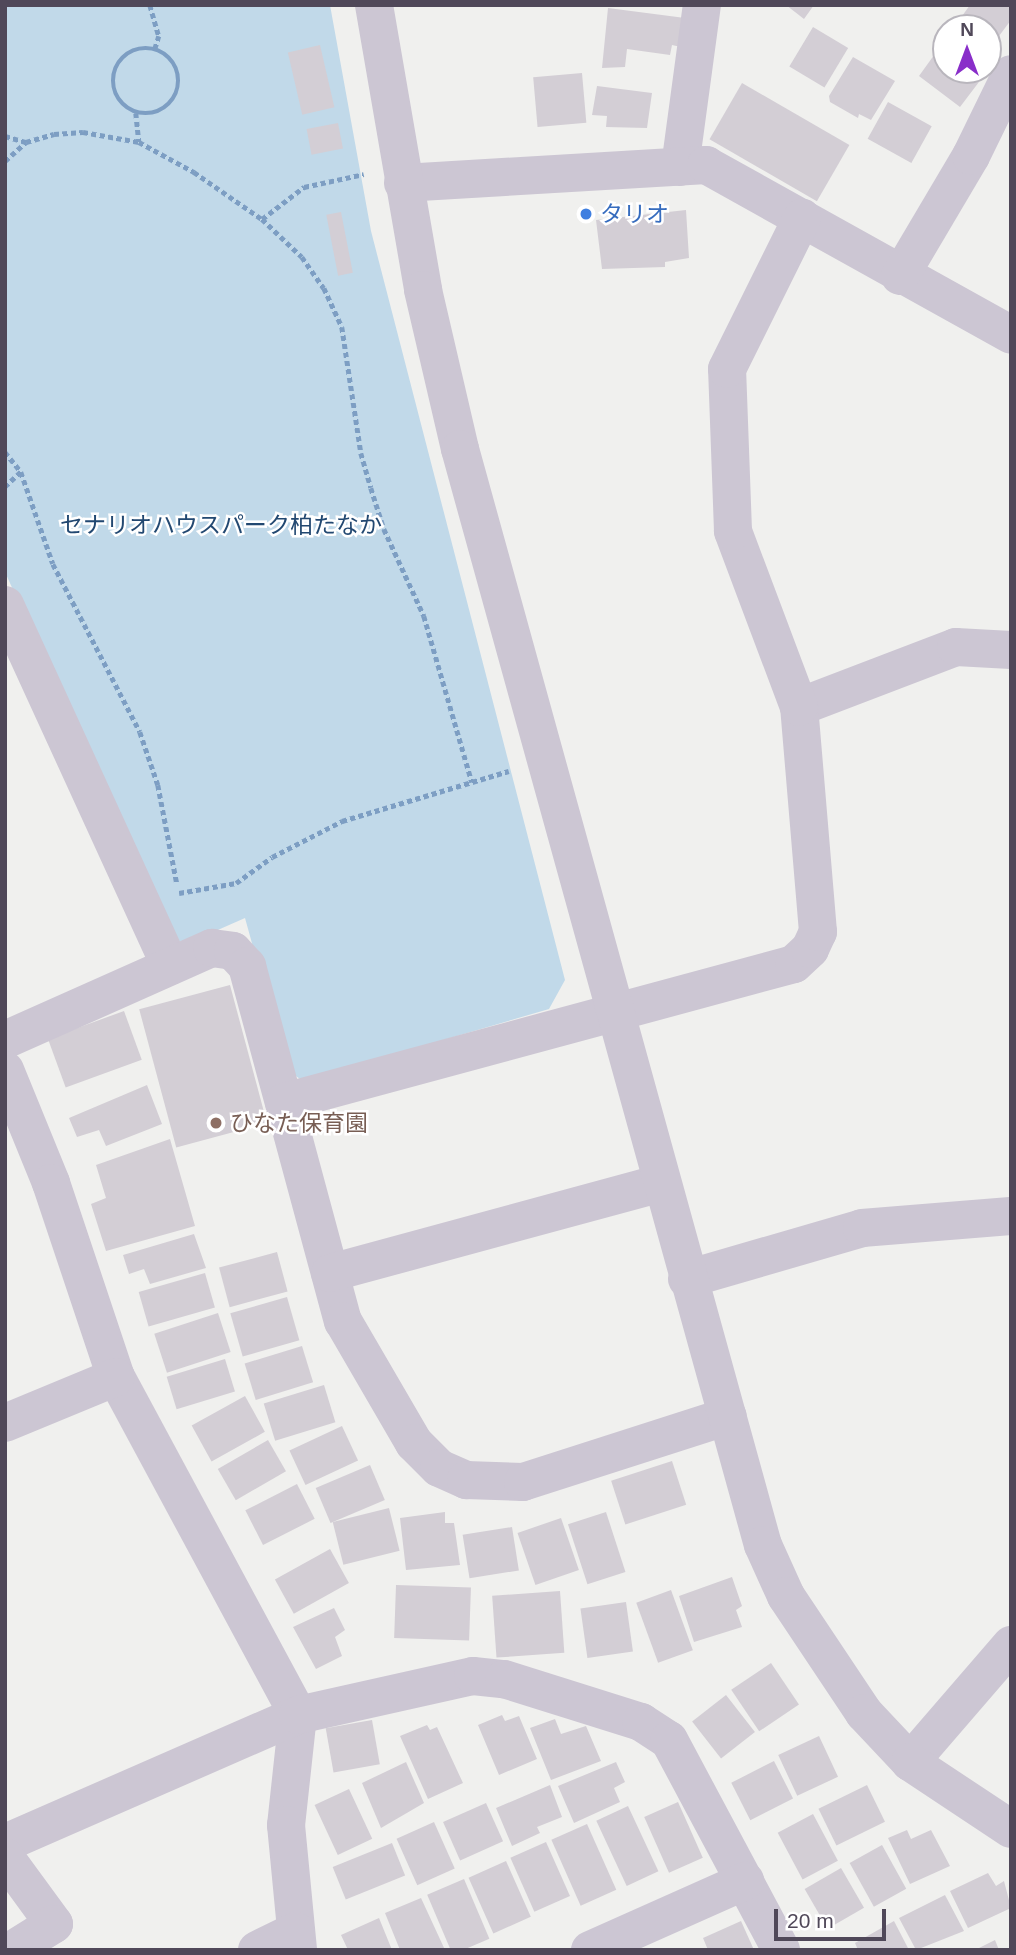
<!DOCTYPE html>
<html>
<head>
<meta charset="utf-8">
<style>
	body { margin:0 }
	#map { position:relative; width:1016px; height:1955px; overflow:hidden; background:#f0f0ee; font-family:Helvetica,"Noto Sans JP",sans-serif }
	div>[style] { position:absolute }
	.green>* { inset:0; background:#c1d9e9 }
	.building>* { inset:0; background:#d3ced5; transform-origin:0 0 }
	.path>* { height:4.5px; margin-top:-2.25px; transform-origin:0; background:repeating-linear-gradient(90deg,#7d9ec3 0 5px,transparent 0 8.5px) }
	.path>.ring { margin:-2.25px; padding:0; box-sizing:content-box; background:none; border:4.5px solid #7d9ec3; border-radius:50% }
	.minor>* { height:38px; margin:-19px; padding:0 19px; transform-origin:19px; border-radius:19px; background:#ccc6d3 }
	.tertiary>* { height:38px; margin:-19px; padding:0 19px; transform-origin:19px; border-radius:19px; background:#ccc6d3 }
	.dots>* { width:19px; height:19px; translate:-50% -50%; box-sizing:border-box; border:4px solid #fff; border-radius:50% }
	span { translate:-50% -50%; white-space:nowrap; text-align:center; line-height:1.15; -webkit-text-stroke:5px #fff; paint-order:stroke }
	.shop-label { font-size:23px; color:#366cbe }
	.left { translate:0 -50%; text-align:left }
	.park-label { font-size:23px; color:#224871 }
	.education-label { font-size:23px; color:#785e54 }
	.frame { position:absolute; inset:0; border:7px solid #504859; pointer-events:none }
	.north { position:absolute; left:932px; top:14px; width:70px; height:70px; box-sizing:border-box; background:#fff; border:2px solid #b9b6bd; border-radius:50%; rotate:0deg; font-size:19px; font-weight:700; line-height:28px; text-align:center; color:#504859 }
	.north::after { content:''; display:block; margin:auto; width:24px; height:32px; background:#892ec9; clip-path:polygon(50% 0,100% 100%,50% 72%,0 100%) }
	.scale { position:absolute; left:774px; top:1909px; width:112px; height:32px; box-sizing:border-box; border:4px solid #504859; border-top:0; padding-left:9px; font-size:21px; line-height:24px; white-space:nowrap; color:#504859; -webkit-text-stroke:5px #fff; paint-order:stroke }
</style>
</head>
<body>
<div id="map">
	<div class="green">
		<div style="clip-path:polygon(5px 5px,330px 5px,371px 231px,565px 980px,549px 1009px,303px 1081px,287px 1070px,245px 918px,186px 944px,169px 936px,5px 572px)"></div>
	</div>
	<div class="building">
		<div style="clip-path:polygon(786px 5px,814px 5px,804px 19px)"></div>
		<div style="clip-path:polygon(970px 5px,1011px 5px,1011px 20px,990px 48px,988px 28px,964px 28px,957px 23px)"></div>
		<div style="clip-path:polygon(608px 8px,685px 18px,681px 47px,672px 45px,670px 55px,627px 49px,625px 67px,602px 68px)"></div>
		<div style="left:813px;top:27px;width:41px;height:46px;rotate:31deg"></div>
		<div style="clip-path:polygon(942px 44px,946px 47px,946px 70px,985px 74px,960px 107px,919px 76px)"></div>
		<div style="left:320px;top:45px;width:64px;height:33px;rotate:77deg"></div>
		<div style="clip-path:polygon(853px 57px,895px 81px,871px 120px,859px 114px,858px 118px,830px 102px,829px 96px)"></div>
		<div style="left:582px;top:73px;width:50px;height:49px;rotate:85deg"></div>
		<div style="left:742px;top:83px;width:124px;height:65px;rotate:30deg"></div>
		<div style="clip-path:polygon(597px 86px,652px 93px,647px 128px,606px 127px,607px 116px,592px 115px)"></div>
		<div style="left:888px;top:102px;width:50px;height:42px;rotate:29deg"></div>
		<div style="left:338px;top:123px;width:26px;height:32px;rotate:79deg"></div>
		<div style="clip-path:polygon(686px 210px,689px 258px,665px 262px,665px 267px,602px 269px,596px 220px)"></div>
		<div style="left:341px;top:212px;width:62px;height:15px;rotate:79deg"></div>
		<div style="left:230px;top:985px;width:143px;height:94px;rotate:75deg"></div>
		<div style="left:124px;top:1011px;width:52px;height:81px;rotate:70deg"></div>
		<div style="clip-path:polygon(147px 1085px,162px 1124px,106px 1146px,99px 1130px,77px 1137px,69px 1118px)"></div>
		<div style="clip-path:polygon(170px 1139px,195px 1226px,106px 1251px,91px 1204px,106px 1198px,96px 1165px)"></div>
		<div style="clip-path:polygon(194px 1234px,206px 1268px,150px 1284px,144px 1269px,129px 1274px,123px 1255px)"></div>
		<div style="left:277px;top:1252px;width:41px;height:60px;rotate:75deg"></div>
		<div style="left:205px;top:1273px;width:36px;height:69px;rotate:74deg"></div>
		<div style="left:287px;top:1297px;width:45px;height:59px;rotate:74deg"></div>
		<div style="left:218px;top:1313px;width:41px;height:67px;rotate:72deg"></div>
		<div style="left:302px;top:1346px;width:38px;height:60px;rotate:73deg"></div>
		<div style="left:225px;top:1359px;width:34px;height:61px;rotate:73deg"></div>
		<div style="left:324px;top:1385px;width:39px;height:63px;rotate:73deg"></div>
		<div style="left:245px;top:1396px;width:41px;height:61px;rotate:61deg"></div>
		<div style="left:342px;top:1426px;width:38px;height:58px;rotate:65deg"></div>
		<div style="left:268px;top:1440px;width:36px;height:58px;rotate:60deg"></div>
		<div style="left:672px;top:1461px;width:46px;height:64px;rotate:72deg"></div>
		<div style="left:370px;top:1465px;width:38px;height:59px;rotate:67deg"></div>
		<div style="left:297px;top:1484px;width:39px;height:58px;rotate:63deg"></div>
		<div style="left:389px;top:1508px;width:44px;height:58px;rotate:76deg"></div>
		<div style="clip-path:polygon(445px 1512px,445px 1523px,454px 1523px,460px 1565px,406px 1570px,400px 1518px)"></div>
		<div style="left:606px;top:1512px;width:63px;height:40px;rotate:72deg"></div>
		<div style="left:561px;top:1518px;width:55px;height:46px;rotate:71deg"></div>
		<div style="left:512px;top:1527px;width:44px;height:50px;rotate:81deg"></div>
		<div style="left:330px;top:1549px;width:39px;height:63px;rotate:61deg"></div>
		<div style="clip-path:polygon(732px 1577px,742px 1606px,736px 1610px,742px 1627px,694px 1642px,679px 1596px)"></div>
		<div style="left:396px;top:1585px;width:75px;height:53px;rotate:2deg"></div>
		<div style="left:671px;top:1590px;width:64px;height:37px;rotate:70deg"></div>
		<div style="left:560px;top:1591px;width:62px;height:68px;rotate:86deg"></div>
		<div style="left:626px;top:1602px;width:50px;height:46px;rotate:82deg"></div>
		<div style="clip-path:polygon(334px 1608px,345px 1630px,335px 1637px,342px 1656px,316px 1669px,293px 1627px)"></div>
		<div style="left:771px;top:1663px;width:50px;height:48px;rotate:56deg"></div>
		<div style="left:726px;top:1695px;width:47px;height:43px;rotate:52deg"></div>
		<div style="clip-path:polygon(502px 1715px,505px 1721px,519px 1716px,537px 1759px,499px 1775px,478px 1725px)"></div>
		<div style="clip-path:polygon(555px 1719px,561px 1734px,586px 1726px,601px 1761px,551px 1780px,530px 1728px)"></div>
		<div style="left:372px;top:1720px;width:45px;height:47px;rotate:80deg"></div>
		<div style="clip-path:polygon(427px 1725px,430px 1730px,437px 1727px,463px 1783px,428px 1799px,400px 1736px)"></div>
		<div style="left:819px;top:1736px;width:45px;height:45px;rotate:65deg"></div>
		<div style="left:774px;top:1761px;width:42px;height:48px;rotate:63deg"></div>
		<div style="clip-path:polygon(406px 1762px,424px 1803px,381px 1828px,362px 1783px)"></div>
		<div style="clip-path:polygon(616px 1762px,625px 1782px,614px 1788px,620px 1802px,574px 1823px,558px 1786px)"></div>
		<div style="clip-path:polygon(550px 1785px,562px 1817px,537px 1827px,540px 1833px,512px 1846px,496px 1808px)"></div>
		<div style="left:867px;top:1785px;width:41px;height:54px;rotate:64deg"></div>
		<div style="left:349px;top:1789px;width:55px;height:38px;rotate:65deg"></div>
		<div style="left:678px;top:1802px;width:61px;height:37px;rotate:66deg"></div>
		<div style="left:486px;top:1803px;width:42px;height:47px;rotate:66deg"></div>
		<div style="left:628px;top:1806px;width:72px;height:35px;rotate:65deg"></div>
		<div style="left:813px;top:1814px;width:53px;height:40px;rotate:62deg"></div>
		<div style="left:434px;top:1822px;width:51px;height:41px;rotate:66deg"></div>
		<div style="left:587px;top:1824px;width:72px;height:39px;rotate:66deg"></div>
		<div style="clip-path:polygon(907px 1830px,911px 1839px,931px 1830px,950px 1866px,910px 1884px,888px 1838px)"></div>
		<div style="left:546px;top:1842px;width:59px;height:39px;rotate:66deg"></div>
		<div style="left:392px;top:1843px;width:35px;height:64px;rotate:68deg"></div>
		<div style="left:882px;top:1845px;width:50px;height:37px;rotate:61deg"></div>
		<div style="left:506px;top:1861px;width:61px;height:41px;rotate:66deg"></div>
		<div style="left:841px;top:1868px;width:46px;height:42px;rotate:60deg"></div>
		<div style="clip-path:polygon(988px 1873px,996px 1886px,1004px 1881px,1011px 1908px,968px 1928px,950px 1891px)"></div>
		<div style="left:464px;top:1879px;width:65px;height:40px;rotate:67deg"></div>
		<div style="clip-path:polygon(945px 1895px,964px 1931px,916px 1950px,899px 1918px)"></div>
		<div style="clip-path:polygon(421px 1898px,445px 1950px,400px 1950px,385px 1913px)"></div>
		<div style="clip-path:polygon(379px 1918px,392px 1950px,348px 1950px,341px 1935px)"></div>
		<div style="clip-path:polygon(741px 1921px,754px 1950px,708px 1950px,703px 1938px)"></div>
		<div style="clip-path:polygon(894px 1921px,909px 1950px,858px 1950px,855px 1943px)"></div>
		<div style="clip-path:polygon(995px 1940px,999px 1950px,975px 1950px)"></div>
	</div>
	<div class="path">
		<div style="left:150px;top:5px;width:32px;rotate:74deg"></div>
		<div style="left:159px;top:36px;width:14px;rotate:107deg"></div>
		<div class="ring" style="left:113px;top:48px;width:61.5px;height:61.5px"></div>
		<div style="left:136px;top:113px;width:29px;rotate:84deg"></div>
		<div style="left:5px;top:136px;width:22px;rotate:16deg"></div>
		<div style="left:5px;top:161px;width:28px;rotate:-42deg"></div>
		<div style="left:26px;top:142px;width:29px;rotate:-16deg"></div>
		<div style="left:54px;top:134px;width:29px;rotate:-4deg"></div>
		<div style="left:83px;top:132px;width:57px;rotate:10.1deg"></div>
		<div style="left:139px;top:142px;width:63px;rotate:28.6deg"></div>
		<div style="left:194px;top:172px;width:83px;rotate:34.7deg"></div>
		<div style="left:262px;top:219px;width:55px;rotate:43.5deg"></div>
		<div style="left:302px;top:257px;width:38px;rotate:55deg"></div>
		<div style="left:324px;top:288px;width:43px;rotate:65.2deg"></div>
		<div style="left:342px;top:327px;width:127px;rotate:81.4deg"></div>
		<div style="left:361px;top:453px;width:36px;rotate:74deg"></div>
		<div style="left:371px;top:488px;width:43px;rotate:72.4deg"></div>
		<div style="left:384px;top:529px;width:96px;rotate:65.3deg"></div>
		<div style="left:424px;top:616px;width:173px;rotate:73.9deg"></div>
		<div style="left:262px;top:219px;width:53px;rotate:-37.3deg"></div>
		<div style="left:304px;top:187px;width:61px;rotate:-12.2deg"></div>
		<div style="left:5px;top:452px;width:26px;rotate:51deg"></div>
		<div style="left:21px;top:472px;width:22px;rotate:137deg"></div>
		<div style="left:21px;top:472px;width:97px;rotate:70.8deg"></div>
		<div style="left:53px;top:564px;width:189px;rotate:62.6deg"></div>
		<div style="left:140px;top:732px;width:56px;rotate:71.2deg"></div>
		<div style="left:158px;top:785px;width:101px;rotate:79.1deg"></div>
		<div style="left:179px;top:893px;width:58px;rotate:-10deg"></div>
		<div style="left:236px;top:883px;width:44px;rotate:-35.8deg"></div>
		<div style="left:272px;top:857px;width:79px;rotate:-27.2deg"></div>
		<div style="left:342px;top:821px;width:174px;rotate:-16.7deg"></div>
	</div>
	<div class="minor">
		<div style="left:680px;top:167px;width:163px;rotate:-82.3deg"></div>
		<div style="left:403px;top:183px;width:304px;rotate:-3.4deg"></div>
		<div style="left:706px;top:165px;width:349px;rotate:29.1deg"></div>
		<div style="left:900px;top:276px;width:139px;rotate:-59.4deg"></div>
		<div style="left:971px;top:156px;width:91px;rotate:-64deg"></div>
		<div style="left:5px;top:605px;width:397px;rotate:65.4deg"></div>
		<div style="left:799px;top:707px;width:168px;rotate:-20.9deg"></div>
		<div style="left:956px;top:647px;width:55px;rotate:3.1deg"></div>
		<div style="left:5px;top:1040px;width:227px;rotate:-24deg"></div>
		<div style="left:212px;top:948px;width:21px;rotate:8deg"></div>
		<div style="left:233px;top:951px;width:21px;rotate:47deg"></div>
		<div style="left:247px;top:966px;width:368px;rotate:74.9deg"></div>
		<div style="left:343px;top:1321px;width:141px;rotate:59.8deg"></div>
		<div style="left:414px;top:1443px;width:35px;rotate:45deg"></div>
		<div style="left:439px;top:1468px;width:30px;rotate:24deg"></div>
		<div style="left:466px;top:1480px;width:57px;rotate:2deg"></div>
		<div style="left:523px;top:1482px;width:215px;rotate:-17.8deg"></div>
		<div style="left:5px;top:1070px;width:122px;rotate:67.8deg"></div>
		<div style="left:51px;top:1183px;width:205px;rotate:71.5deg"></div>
		<div style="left:116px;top:1377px;width:384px;rotate:61.7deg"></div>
		<div style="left:298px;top:1715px;width:111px;rotate:96.2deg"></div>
		<div style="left:286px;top:1825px;width:126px;rotate:84.5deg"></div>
		<div style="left:284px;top:1102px;width:528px;rotate:-15.14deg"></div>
		<div style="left:794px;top:964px;width:22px;rotate:-43deg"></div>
		<div style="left:810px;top:949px;width:19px;rotate:-65deg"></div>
		<div style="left:818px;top:932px;width:226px;rotate:-94.8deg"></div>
		<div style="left:799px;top:707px;width:188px;rotate:-110.6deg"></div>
		<div style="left:733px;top:531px;width:162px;rotate:-92.1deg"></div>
		<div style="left:727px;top:369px;width:169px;rotate:-63.6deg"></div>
		<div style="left:330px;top:1273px;width:343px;rotate:-15.2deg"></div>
		<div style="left:687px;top:1279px;width:182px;rotate:-16.2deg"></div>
		<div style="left:862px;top:1228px;width:149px;rotate:-4.6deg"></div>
		<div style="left:5px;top:1423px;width:120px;rotate:-22.5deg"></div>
		<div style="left:910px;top:1762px;width:155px;rotate:-49.2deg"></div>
		<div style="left:5px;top:1843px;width:320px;rotate:-23.6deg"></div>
		<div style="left:298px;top:1715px;width:179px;rotate:-12.6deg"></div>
		<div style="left:473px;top:1676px;width:31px;rotate:6deg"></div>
		<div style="left:504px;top:1679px;width:144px;rotate:17.4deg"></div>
		<div style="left:641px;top:1722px;width:33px;rotate:33deg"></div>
		<div style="left:669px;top:1740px;width:238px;rotate:61.9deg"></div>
		<div style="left:5px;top:1857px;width:83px;rotate:53.8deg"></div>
		<div style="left:54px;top:1924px;width:49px;rotate:148.2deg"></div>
		<div style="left:257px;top:1950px;width:43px;rotate:-26deg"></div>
		<div style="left:590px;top:1950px;width:170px;rotate:-24deg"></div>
	</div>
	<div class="tertiary">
		<div style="left:374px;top:5px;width:289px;rotate:80.2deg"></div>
		<div style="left:423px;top:290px;width:163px;rotate:76.9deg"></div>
		<div style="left:460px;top:449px;width:1137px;rotate:74.55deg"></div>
		<div style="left:763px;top:1545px;width:56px;rotate:65.7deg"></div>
		<div style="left:786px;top:1596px;width:141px;rotate:56.3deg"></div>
		<div style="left:864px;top:1713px;width:67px;rotate:46.8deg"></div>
		<div style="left:910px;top:1762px;width:121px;rotate:33.6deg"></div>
	</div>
	<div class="dots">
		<div style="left:586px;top:214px;background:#3f7fe0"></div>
		<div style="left:216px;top:1123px;background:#8d6e63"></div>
	</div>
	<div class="shop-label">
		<span class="left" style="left:600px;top:214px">タリオ</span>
	</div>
	<div class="park-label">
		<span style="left:221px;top:525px">セナリオハウスパーク柏たなか</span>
	</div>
	<div class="education-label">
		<span class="left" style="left:230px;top:1123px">ひなた保育園</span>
	</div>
	<div class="frame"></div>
	<div class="north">N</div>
	<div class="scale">20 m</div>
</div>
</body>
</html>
